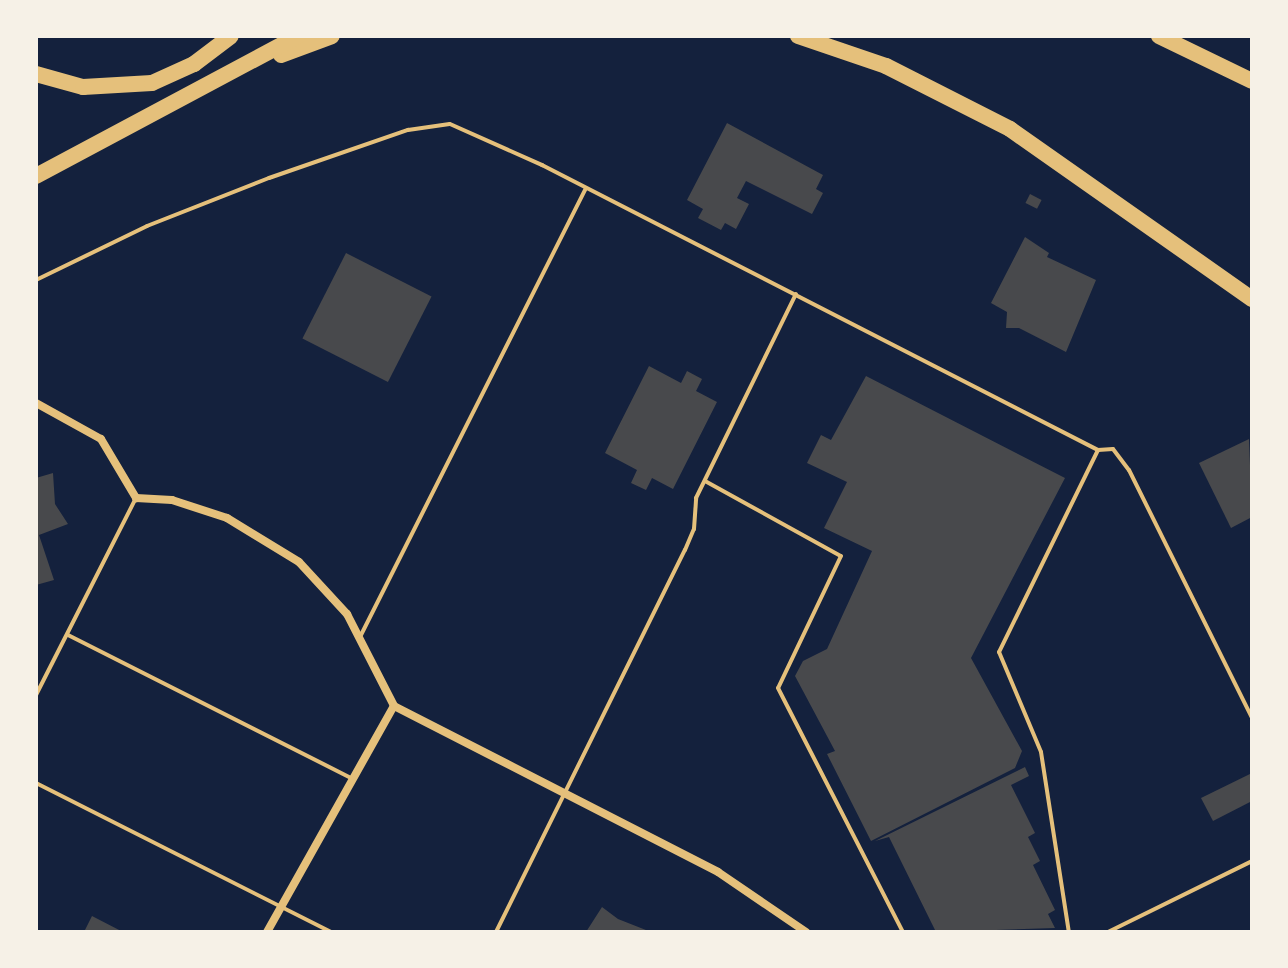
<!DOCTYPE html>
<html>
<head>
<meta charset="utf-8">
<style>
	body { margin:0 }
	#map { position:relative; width:1288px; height:968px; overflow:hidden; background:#14213d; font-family:Jost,sans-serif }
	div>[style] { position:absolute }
	.building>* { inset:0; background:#48494c; transform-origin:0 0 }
	.service>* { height:4px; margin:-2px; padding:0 2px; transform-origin:2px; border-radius:2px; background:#e5c07b }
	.minor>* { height:8px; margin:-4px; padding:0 4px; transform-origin:4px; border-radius:4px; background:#e5c07b }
	.motorway>* { height:16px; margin:-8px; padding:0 8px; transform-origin:8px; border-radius:8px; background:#e5c07b }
	span { translate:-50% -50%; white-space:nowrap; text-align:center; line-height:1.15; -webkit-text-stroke:6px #f6f1e7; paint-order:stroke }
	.frame { position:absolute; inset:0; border:38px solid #f6f1e7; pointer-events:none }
</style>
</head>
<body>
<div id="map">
	<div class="building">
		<div style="clip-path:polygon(727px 123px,823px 175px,816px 189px,823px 193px,812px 214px,746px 181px,737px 198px,749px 204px,736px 229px,725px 223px,721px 230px,698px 218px,703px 209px,687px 200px)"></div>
		<div style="left:1030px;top:194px;width:13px;height:10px;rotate:27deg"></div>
		<div style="clip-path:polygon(1025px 237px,1049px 253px,1047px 257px,1096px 280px,1066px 352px,1019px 328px,1006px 328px,1007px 312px,991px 303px)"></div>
		<div style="left:346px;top:253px;width:96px;height:96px;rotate:27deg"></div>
		<div style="clip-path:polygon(649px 366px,681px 383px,687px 371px,702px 379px,696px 391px,717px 402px,673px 489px,652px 478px,646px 490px,631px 483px,637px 470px,605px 453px)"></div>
		<div style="clip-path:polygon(866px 376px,1065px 478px,971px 658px,1022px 751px,1015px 768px,871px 841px,827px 754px,835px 751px,795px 676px,803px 661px,827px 649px,872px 551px,824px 528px,847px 482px,807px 463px,821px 435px,831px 440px)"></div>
		<div style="clip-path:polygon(1249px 439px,1252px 517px,1231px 528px,1199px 463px)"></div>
		<div style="clip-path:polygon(53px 473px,55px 504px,68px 524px,39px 535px,54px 580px,36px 585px,36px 478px)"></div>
		<div style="clip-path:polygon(1025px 767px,1029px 776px,1011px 785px,1035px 833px,1028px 837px,1040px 861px,1033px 865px,1055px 910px,1048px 914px,1055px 928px,936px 932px,889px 837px,875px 841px)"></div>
		<div style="clip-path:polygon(1252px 773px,1252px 801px,1213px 821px,1201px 798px)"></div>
		<div style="clip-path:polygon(602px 907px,618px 919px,651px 932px,586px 932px)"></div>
		<div style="clip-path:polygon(92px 916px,123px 932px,84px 932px)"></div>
	</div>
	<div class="service">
		<div style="left:36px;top:280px;width:123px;rotate:-25.9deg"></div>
		<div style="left:147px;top:226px;width:131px;rotate:-21.5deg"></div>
		<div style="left:269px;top:178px;width:147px;rotate:-19.1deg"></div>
		<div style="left:408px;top:130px;width:42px;rotate:-8.1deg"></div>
		<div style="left:450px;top:124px;width:101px;rotate:24deg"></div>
		<div style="left:542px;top:165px;width:625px;rotate:27.14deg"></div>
		<div style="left:1098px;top:450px;width:225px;rotate:116.1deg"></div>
		<div style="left:999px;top:652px;width:108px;rotate:67.2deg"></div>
		<div style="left:1041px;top:752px;width:182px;rotate:81.2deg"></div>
		<div style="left:1098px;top:450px;width:15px;rotate:-4deg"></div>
		<div style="left:1113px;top:449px;width:26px;rotate:53deg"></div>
		<div style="left:1129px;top:470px;width:277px;rotate:63.6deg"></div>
		<div style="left:705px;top:481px;width:155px;rotate:28.9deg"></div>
		<div style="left:841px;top:556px;width:146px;rotate:115.5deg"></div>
		<div style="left:778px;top:688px;width:274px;rotate:62.9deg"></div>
		<div style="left:68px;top:635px;width:317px;rotate:26.8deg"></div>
		<div style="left:361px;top:635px;width:500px;rotate:-63.28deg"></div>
		<div style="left:36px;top:695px;width:219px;rotate:-63.1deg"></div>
		<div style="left:36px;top:783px;width:330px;rotate:26.8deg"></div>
		<div style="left:496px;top:932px;width:426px;rotate:-63.7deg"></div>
		<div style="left:685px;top:550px;width:23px;rotate:-67deg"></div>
		<div style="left:694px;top:529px;width:31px;rotate:-86deg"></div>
		<div style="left:696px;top:498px;width:227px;rotate:-63.9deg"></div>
		<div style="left:1108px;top:932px;width:161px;rotate:-26.2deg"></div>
	</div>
	<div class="minor">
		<div style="left:36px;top:403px;width:74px;rotate:29deg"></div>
		<div style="left:101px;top:439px;width:69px;rotate:59.3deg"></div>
		<div style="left:136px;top:498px;width:36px;rotate:3deg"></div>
		<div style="left:172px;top:500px;width:58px;rotate:18.1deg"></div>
		<div style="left:227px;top:518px;width:84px;rotate:31.4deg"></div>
		<div style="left:299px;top:562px;width:71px;rotate:47.3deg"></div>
		<div style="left:347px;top:614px;width:103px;rotate:62.9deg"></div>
		<div style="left:394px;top:706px;width:364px;rotate:27.1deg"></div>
		<div style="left:718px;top:872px;width:107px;rotate:34.3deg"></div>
		<div style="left:267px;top:932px;width:259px;rotate:-60.7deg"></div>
	</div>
	<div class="motorway">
		<div style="left:798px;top:36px;width:93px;rotate:18.8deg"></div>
		<div style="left:886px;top:66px;width:139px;rotate:26.9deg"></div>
		<div style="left:1010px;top:129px;width:296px;rotate:35.1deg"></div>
		<div style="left:1159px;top:36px;width:103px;rotate:25.8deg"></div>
		<div style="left:281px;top:55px;width:54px;rotate:-20.4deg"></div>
		<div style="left:36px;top:74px;width:49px;rotate:15.5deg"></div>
		<div style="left:83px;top:87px;width:69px;rotate:-3.3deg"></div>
		<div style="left:152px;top:83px;width:46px;rotate:-24.3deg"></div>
		<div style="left:194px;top:64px;width:46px;rotate:-37.1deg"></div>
		<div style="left:36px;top:176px;width:297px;rotate:-28.1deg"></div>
	</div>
	<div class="frame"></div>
</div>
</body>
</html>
